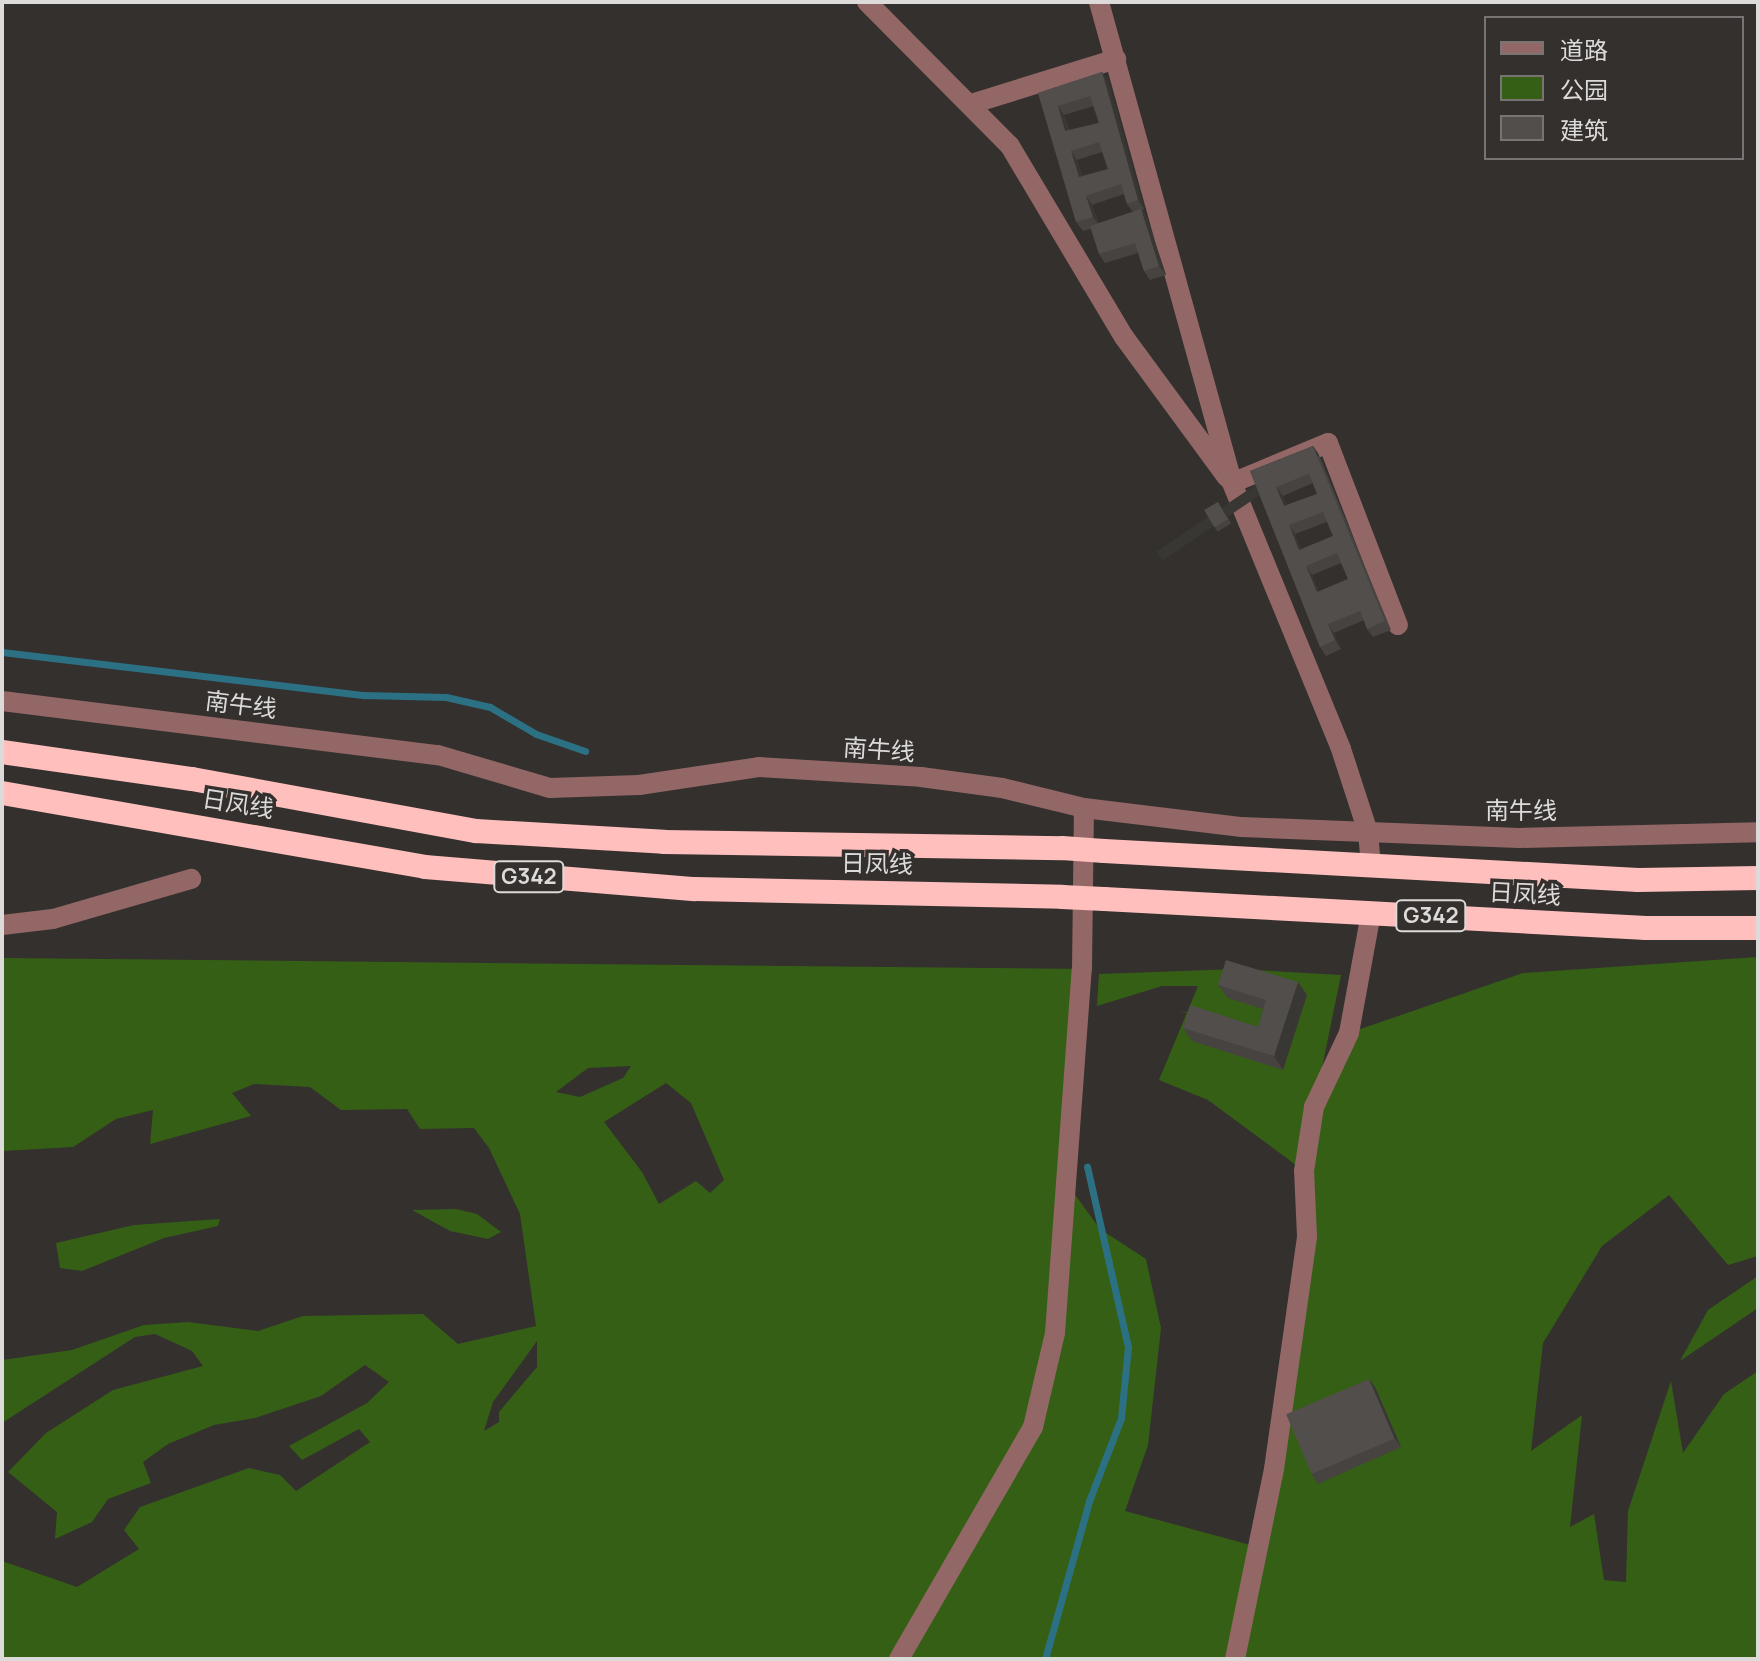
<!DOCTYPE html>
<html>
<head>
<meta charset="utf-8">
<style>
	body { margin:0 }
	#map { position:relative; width:1760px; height:1661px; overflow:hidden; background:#33302e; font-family:Manrope,"Noto Sans SC",sans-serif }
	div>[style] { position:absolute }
	.green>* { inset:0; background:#365f16 }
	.stream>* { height:7px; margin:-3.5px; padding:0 3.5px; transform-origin:3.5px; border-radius:3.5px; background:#2c7083 }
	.minor>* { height:20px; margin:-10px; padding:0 10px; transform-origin:10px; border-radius:10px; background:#926766 }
	.highway>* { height:24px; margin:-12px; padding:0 12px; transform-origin:12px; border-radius:12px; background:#febfbd }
	.highway-bridge>* { height:24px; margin:-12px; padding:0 12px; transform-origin:12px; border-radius:12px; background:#febfbd }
	.wall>* { inset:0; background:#464340; transform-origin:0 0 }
	.shaded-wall>* { inset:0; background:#393734; transform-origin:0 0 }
	.building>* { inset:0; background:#514e4b; transform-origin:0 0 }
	span { translate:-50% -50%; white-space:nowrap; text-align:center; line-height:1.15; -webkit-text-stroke:7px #33302e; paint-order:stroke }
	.shield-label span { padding:2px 6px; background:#33302e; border:2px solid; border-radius:6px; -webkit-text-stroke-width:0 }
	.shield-label { font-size:22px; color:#dddada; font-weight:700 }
	.street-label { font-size:24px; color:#dddada }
	.frame { position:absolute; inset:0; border:4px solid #dddada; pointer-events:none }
	.legend { position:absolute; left:1484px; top:16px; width:260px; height:144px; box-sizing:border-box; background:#33302e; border:2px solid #777473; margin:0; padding:10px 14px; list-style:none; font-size:24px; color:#dddada }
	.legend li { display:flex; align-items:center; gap:16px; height:40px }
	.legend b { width:40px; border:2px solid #777473 }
</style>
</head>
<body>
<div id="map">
	<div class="green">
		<div style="clip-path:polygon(evenodd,1758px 957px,1758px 1256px,1728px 1265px,1669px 1195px,1602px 1246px,1543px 1343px,1531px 1451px,1582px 1415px,1570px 1527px,1594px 1514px,1604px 1580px,1626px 1582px,1628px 1511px,1671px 1381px,1683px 1453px,1724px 1394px,1758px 1371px,1758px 1659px,2px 1659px,2px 1561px,77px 1587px,139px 1549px,124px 1530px,140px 1507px,249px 1468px,280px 1475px,296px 1491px,370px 1442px,359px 1429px,302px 1460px,289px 1446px,367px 1403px,389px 1382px,365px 1365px,321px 1396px,255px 1418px,214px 1425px,168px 1444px,143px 1462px,151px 1483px,108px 1499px,92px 1522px,55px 1539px,57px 1512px,8px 1472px,46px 1433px,113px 1390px,203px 1366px,192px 1351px,155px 1334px,135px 1337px,2px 1423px,2px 1360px,72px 1350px,144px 1325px,188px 1322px,258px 1331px,303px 1316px,423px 1314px,458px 1344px,536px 1326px,520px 1214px,489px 1148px,474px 1128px,420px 1129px,407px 1109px,341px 1110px,310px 1087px,254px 1084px,232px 1093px,251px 1116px,150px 1144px,153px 1110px,116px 1119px,73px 1147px,2px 1151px,2px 958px,1082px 969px,1068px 1185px,1100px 1229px,1146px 1259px,1161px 1328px,1148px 1445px,1125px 1511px,1258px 1547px,1274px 1469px,1304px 1171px,1208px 1100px,1159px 1080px,1198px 986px,1162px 986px,1097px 1006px,1099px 974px,1237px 969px,1341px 975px,1315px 1102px,1349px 1033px,1523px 973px,1758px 957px,631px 1066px,623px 1078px,580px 1097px,556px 1092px,588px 1068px,631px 1066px,1758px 957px,666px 1083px,691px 1103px,724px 1180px,710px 1193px,696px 1181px,659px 1204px,642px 1172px,604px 1122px,666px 1083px,1758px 957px,537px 1341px,537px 1367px,499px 1412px,499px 1422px,484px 1431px,493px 1402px,537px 1341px)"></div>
		<div style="clip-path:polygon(456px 1209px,477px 1214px,501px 1232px,488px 1239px,450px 1231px,412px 1210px)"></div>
		<div style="clip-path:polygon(220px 1219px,218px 1226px,164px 1238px,82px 1271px,60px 1268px,56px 1243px,134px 1225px)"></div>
		<div style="clip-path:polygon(1758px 1276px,1758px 1308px,1680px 1361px,1708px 1310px)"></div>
	</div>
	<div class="stream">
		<div style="left:2px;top:652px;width:365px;rotate:6.8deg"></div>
		<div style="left:364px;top:695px;width:82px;rotate:1.4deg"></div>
		<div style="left:446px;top:697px;width:45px;rotate:12.8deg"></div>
		<div style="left:490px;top:707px;width:53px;rotate:30.4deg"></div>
		<div style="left:536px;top:734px;width:52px;rotate:19.1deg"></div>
		<div style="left:1045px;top:1659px;width:164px;rotate:-74.4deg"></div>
		<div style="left:1089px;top:1501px;width:89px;rotate:-68.9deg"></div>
		<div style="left:1121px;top:1418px;width:71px;rotate:-84.4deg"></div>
		<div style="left:1128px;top:1347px;width:185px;rotate:-102.8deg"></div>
	</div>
	<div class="minor">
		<div style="left:867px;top:2px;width:203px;rotate:45.2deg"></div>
		<div style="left:1010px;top:146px;width:222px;rotate:59.2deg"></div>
		<div style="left:1124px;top:337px;width:174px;rotate:53.7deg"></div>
		<div style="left:1099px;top:2px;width:499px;rotate:74.5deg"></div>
		<div style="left:1232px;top:483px;width:287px;rotate:67.7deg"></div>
		<div style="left:1341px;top:749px;width:87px;rotate:72deg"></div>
		<div style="left:1368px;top:832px;width:35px;rotate:85deg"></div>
		<div style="left:971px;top:104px;width:152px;rotate:-17.2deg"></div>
		<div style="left:1232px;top:483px;width:104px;rotate:-22.6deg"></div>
		<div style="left:1328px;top:443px;width:195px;rotate:69deg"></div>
		<div style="left:2px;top:701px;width:439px;rotate:7.1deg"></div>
		<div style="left:438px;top:755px;width:117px;rotate:16.4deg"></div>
		<div style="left:550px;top:788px;width:89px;rotate:-1.9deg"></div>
		<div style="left:639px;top:785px;width:121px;rotate:-8.5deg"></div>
		<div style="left:759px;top:767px;width:162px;rotate:3.5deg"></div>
		<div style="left:921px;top:777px;width:82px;rotate:7.7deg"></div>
		<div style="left:1002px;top:788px;width:84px;rotate:13.7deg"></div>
		<div style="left:1084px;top:808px;width:159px;rotate:6.9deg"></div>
		<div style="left:1242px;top:827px;width:277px;rotate:2.3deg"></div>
		<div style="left:1519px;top:838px;width:239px;rotate:-1.4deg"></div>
		<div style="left:2px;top:925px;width:51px;rotate:-6.7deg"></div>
		<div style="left:53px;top:919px;width:144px;rotate:-16.2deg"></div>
		<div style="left:899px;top:1659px;width:268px;rotate:-60deg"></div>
		<div style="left:1033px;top:1427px;width:97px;rotate:-76.8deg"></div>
		<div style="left:1055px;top:1333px;width:365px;rotate:-85.8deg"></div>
		<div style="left:1082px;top:969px;width:161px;rotate:-89.3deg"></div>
		<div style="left:1235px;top:1659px;width:194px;rotate:-78.4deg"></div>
		<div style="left:1274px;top:1469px;width:235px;rotate:-81.9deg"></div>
		<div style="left:1307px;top:1236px;width:65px;rotate:-92.6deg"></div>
		<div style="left:1304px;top:1171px;width:65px;rotate:-81.1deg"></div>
		<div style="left:1314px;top:1107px;width:82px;rotate:-64.7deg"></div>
		<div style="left:1349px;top:1033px;width:122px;rotate:-79.6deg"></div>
	</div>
	<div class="highway">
		<div style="left:2px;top:752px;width:192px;rotate:8.1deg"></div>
		<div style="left:192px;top:779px;width:289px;rotate:10.4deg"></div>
		<div style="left:476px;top:831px;width:188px;rotate:3.3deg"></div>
		<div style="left:664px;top:842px;width:398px;rotate:0.9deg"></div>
		<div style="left:2px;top:793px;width:429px;rotate:9.9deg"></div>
		<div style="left:425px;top:867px;width:271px;rotate:4.7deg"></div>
		<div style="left:695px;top:889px;width:367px;rotate:1.2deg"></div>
		<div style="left:1104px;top:851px;width:535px;rotate:3.11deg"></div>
		<div style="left:1638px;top:880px;width:120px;rotate:-1deg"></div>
		<div style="left:1104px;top:899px;width:543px;rotate:3.06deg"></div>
		<div style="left:1646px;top:928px;width:112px"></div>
	</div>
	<div class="highway-bridge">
		<div style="left:1062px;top:848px;width:42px;rotate:4.1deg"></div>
		<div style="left:1062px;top:897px;width:42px;rotate:2.7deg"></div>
	</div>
	<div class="wall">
		<div style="clip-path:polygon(evenodd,1102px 72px,1108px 81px,1144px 209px,1142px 210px,1147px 218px,1166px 275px,1150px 280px,1144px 271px,1138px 253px,1105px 263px,1099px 254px,1091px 229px,1083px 231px,1076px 222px,1038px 93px,1102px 72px,1094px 106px,1099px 123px,1069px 130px,1064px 115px,1094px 106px,1102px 72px,1102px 152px,1108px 169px,1082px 176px,1077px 160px,1102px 152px,1102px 72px,1124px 194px,1127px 204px,1133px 212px,1099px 223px,1092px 205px,1124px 194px)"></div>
		<div style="clip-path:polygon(evenodd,1313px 446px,1319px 455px,1391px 630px,1373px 637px,1367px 629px,1364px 620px,1334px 633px,1341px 649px,1326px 656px,1320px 647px,1250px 471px,1313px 446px,1313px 483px,1317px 494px,1286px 505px,1283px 496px,1313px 483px,1313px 446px,1327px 522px,1333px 536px,1301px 549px,1295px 534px,1327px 522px,1313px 446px,1341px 563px,1348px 579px,1319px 592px,1312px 575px,1341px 563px)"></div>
		<div style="left:1218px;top:502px;width:25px;height:16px;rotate:58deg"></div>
		<div style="clip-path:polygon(1218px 985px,1307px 995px,1283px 1070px,1192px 1041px,1183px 1028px,1258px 1027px,1263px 1009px,1228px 998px)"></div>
		<div style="clip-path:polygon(1369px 1379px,1375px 1387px,1401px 1447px,1318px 1484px,1312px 1475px)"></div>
	</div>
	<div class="shaded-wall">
		<div style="clip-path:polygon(1102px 72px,1108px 81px,1144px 209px,1138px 200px)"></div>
		<div style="clip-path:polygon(1058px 106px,1064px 115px,1071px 140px,1065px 131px)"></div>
		<div style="clip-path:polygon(1071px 151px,1077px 160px,1085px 186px,1079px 177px)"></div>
		<div style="clip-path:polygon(1086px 196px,1092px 205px,1100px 226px,1093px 217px)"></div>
		<div style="clip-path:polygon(1141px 209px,1147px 218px,1166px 275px,1159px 266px)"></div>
		<div style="left:1313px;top:446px;width:11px;height:189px;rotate:56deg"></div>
		<div style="clip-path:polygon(1276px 487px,1283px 496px,1290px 515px,1284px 506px)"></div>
		<div style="clip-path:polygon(1289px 525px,1295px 534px,1305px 558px,1299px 550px)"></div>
		<div style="clip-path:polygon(1306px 566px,1312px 575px,1323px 601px,1317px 592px)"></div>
		<div style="clip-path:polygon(1328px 624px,1334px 633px,1341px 649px,1335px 640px)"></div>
		<div style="clip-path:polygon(1298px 982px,1307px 995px,1283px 1070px,1274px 1056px)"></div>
		<div style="clip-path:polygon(1369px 1379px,1375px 1387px,1401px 1447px,1395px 1439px)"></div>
	</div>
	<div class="building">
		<div style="clip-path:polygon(evenodd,1102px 72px,1138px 200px,1127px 204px,1121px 184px,1086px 196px,1093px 217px,1076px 222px,1038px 93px,1102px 72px,1090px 96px,1099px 123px,1065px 131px,1058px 106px,1090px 96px,1102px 72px,1099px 142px,1108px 169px,1079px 177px,1071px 151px,1099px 142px)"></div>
		<div style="clip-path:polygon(1141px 209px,1159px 266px,1144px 271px,1135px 243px,1099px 254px,1090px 226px)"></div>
		<div style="clip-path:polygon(evenodd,1313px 446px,1385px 621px,1367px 629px,1360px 611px,1328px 624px,1335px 640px,1320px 647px,1250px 471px,1313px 446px,1309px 474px,1317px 494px,1284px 506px,1276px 487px,1309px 474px,1313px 446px,1323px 512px,1333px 536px,1299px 550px,1289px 525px,1323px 512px,1313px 446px,1337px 553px,1348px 579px,1317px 592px,1306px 566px,1337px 553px)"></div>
		<div style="left:1218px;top:502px;width:20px;height:16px;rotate:60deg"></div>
		<div style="clip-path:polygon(1226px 960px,1298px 982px,1274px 1056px,1183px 1028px,1190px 1005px,1258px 1027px,1266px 1000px,1218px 985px)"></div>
		<div style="left:1369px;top:1379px;width:65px;height:90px;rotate:67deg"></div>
	</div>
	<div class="shield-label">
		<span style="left:529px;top:877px">G342</span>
		<span style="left:1431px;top:916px">G342</span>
	</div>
	<div class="street-label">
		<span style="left:241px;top:704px;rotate:7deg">南牛线</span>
		<span style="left:879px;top:749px;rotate:4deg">南牛线</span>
		<span style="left:238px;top:803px;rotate:9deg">日凤线</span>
		<span style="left:1521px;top:810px">南牛线</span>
		<span style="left:877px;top:863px;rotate:1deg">日凤线</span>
		<span style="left:1525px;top:893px;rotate:3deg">日凤线</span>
	</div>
	<div class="frame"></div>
	<ul class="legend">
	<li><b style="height:10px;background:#926766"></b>道路</li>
	<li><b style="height:22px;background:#365f16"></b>公园</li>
	<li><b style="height:22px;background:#514e4b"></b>建筑</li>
	</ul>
</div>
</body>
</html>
